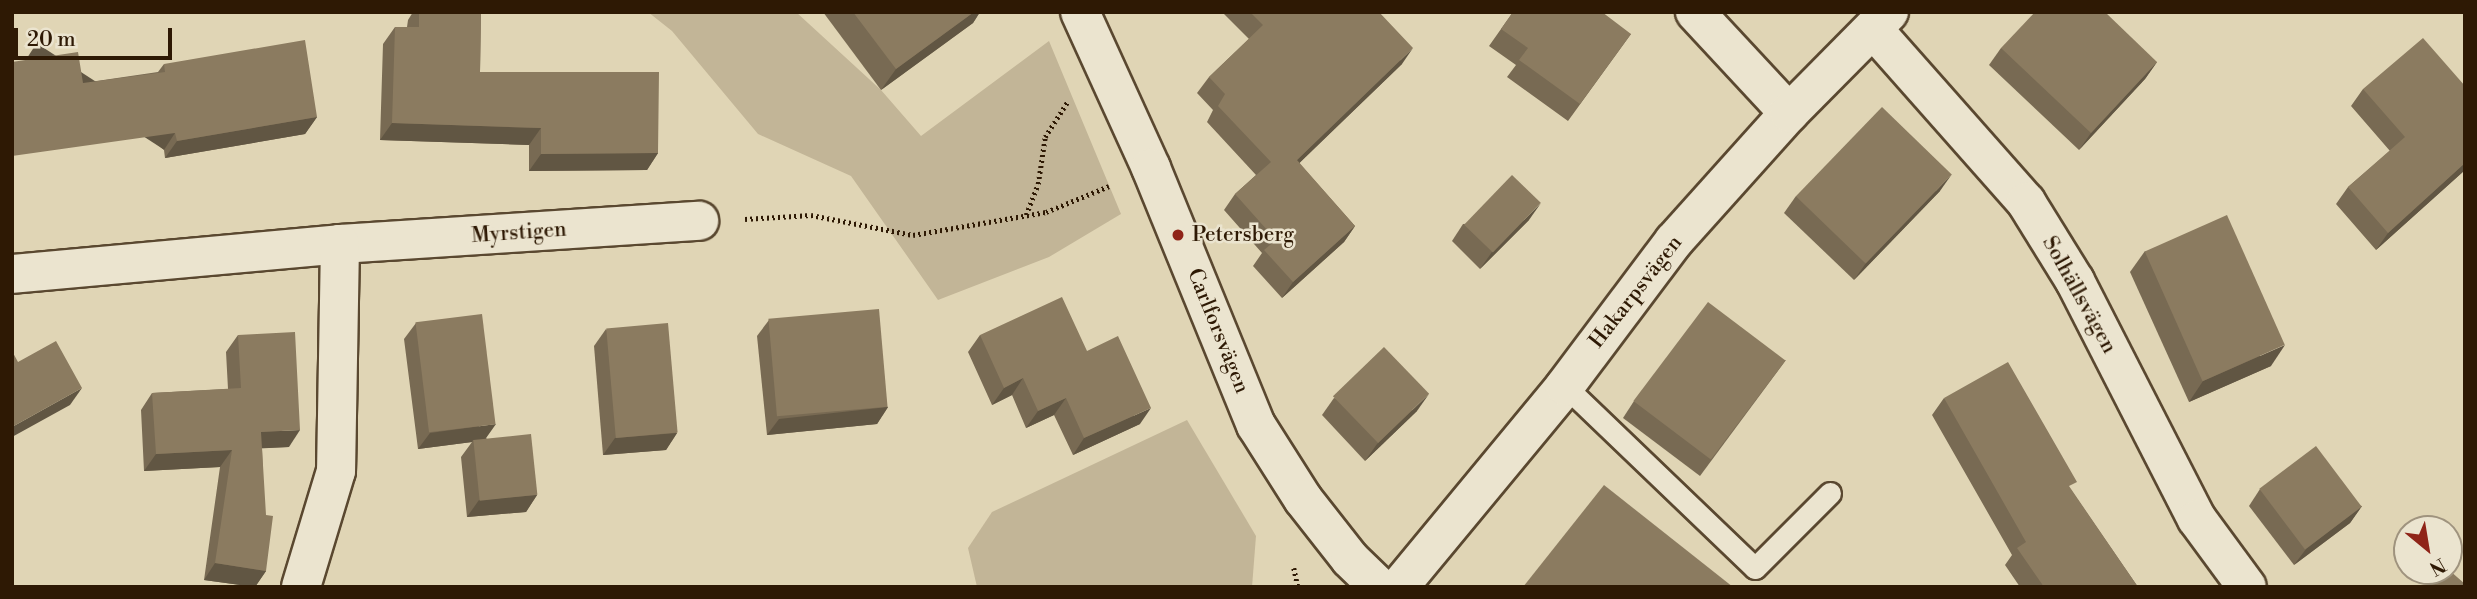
<!DOCTYPE html>
<html>
<head>
<meta charset="utf-8">
<style>
	body { margin:0 }
	#map { position:relative; width:2477px; height:599px; overflow:hidden; background:#e0d5b5; font-family:"Libre Bodoni",serif }
	div>[style] { position:absolute }
	.green>* { inset:0; background:#c2b597 }
	.path>* { height:4.5px; margin-top:-2.25px; transform-origin:0; background:repeating-linear-gradient(90deg,#2e1904 0 2px,transparent 0 5.5px) }
	.roads { filter:drop-shadow(2px 0 #5a4830) drop-shadow(-2px 0 #5a4830) drop-shadow(0 2px #5a4830) drop-shadow(0 -2px #5a4830) }
	.service>* { height:21px; margin:-10.5px; padding:0 10.5px; transform-origin:10.5px; border-radius:10.5px; background:#ebe4cf }
	.minor>* { height:38px; margin:-19px; padding:0 19px; transform-origin:19px; border-radius:19px; background:#ebe4cf }
	.tertiary>* { height:38px; margin:-19px; padding:0 19px; transform-origin:19px; border-radius:19px; background:#ebe4cf }
	.wall>* { inset:0; background:#786a53 }
	.shaded-wall>* { inset:0; background:#615643; transform-origin:0 0 }
	.building>* { inset:0; background:#8b7b60; transform-origin:0 0 }
	.dots>* { width:19px; height:19px; translate:-50% -50%; box-sizing:border-box; border:4px solid #ebe4cf; border-radius:50% }
	span { translate:-50% -50%; white-space:nowrap; text-align:center; line-height:1.15; -webkit-text-stroke:5px #ebe4cf; paint-order:stroke }
	.street-label { font-size:21px; color:#2e1904 }
	.poi-label { font-size:21px; color:#2e1904 }
	.left { translate:0 -50%; text-align:left }
	.frame { position:absolute; inset:0; border:14px solid #2e1904; pointer-events:none }
	.north { position:absolute; left:2393px; top:515px; width:70px; height:70px; box-sizing:border-box; background:#ebe4cf; border:2px solid #9f937e; border-radius:50%; rotate:150deg; font-size:19px; font-weight:700; line-height:28px; text-align:center; color:#2e1904 }
	.north::after { content:''; display:block; margin:auto; width:24px; height:32px; background:#8f2418; clip-path:polygon(50% 0,100% 100%,50% 72%,0 100%) }
	.scale { position:absolute; left:14px; top:28px; width:158px; height:32px; box-sizing:border-box; border:4px solid #2e1904; border-top:0; padding-left:9px; font-size:21px; line-height:24px; white-space:nowrap; color:#2e1904; -webkit-text-stroke:5px #ebe4cf; paint-order:stroke }
</style>
</head>
<body>
<div id="map">
	<div class="green">
		<div style="clip-path:polygon(648px 12px,796px 12px,881px 90px,921px 136px,1049px 41px,1121px 214px,1049px 257px,938px 300px,851px 176px,758px 134px,672px 31px)"></div>
		<div style="clip-path:polygon(1187px 420px,1256px 536px,1252px 587px,977px 587px,968px 548px,992px 512px)"></div>
	</div>
	<div class="path">
		<div style="left:1026px;top:215px;width:33px;rotate:-69deg"></div>
		<div style="left:1038px;top:184px;width:48px;rotate:-81.5deg"></div>
		<div style="left:1045px;top:137px;width:43px;rotate:-57.4deg"></div>
		<div style="left:745px;top:219px;width:66px;rotate:-3.5deg"></div>
		<div style="left:811px;top:215px;width:104px;rotate:11.1deg"></div>
		<div style="left:913px;top:235px;width:135px;rotate:-9.8deg"></div>
		<div style="left:1046px;top:212px;width:68px;rotate:-22.4deg"></div>
		<div style="left:1294px;top:568px;width:19px;rotate:78deg"></div>
	</div>
	<div class="roads">
		<div class="service">
			<div style="left:1565px;top:386px;width:263px;rotate:43.8deg"></div>
			<div style="left:1755px;top:568px;width:106px;rotate:-45deg"></div>
		</div>
		<div class="minor">
			<div style="left:1695px;top:12px;width:138px;rotate:47.1deg"></div>
			<div style="left:1873px;top:29px;width:231px;rotate:48.5deg"></div>
			<div style="left:2026px;top:202px;width:93px;rotate:58.2deg"></div>
			<div style="left:2075px;top:281px;width:267px;rotate:62.9deg"></div>
			<div style="left:2197px;top:519px;width:84px;rotate:53.7deg"></div>
			<div style="left:340px;top:244px;width:360px;rotate:-3.7deg"></div>
			<div style="left:12px;top:274px;width:329px;rotate:-5.2deg"></div>
			<div style="left:340px;top:244px;width:227px;rotate:91deg"></div>
			<div style="left:336px;top:471px;width:121px;rotate:106.8deg"></div>
		</div>
		<div class="tertiary">
			<div style="left:1080px;top:12px;width:171px;rotate:65.5deg"></div>
			<div style="left:1151px;top:168px;width:278px;rotate:67.8deg"></div>
			<div style="left:1256px;top:425px;width:88px;rotate:57.6deg"></div>
			<div style="left:1303px;top:499px;width:76px;rotate:51.9deg"></div>
			<div style="left:1350px;top:559px;width:40px;rotate:44deg"></div>
			<div style="left:1399px;top:587px;width:261px;rotate:-50.4deg"></div>
			<div style="left:1565px;top:386px;width:181px;rotate:-53.1deg"></div>
			<div style="left:1674px;top:241px;width:172px;rotate:-48.1deg"></div>
			<div style="left:1789px;top:113px;width:142px;rotate:-45.3deg"></div>
		</div>
	</div>
	<div class="wall">
		<div style="clip-path:polygon(413px 12px,481px 12px,480px 72px,658px 153px,647px 170px,529px 171px,529px 145px,380px 140px,383px 44px,395px 27px,407px 27px,408px 20px)"></div>
		<div style="clip-path:polygon(823px 12px,980px 12px,973px 23px,881px 90px)"></div>
		<div style="clip-path:polygon(1222px 12px,1379px 12px,1402px 64px,1299px 163px,1355px 226px,1344px 242px,1282px 298px,1253px 266px,1262px 253px,1224px 210px,1235px 194px,1256px 175px,1207px 122px,1213px 110px,1197px 93px,1209px 77px,1249px 39px)"></div>
		<div style="clip-path:polygon(1513px 12px,1631px 34px,1568px 121px,1507px 77px,1516px 65px,1489px 46px)"></div>
		<div style="clip-path:polygon(2001px 48px,2157px 62px,2145px 79px,2079px 150px,1989px 65px)"></div>
		<div style="clip-path:polygon(164px 64px,317px 117px,305px 134px,165px 158px,164px 150px,83px 83px,158px 72px)"></div>
		<div style="clip-path:polygon(2465px 86px,2465px 170px,2376px 250px,2336px 204px,2348px 187px,2390px 151px,2351px 106px,2363px 89px)"></div>
		<div style="clip-path:polygon(1940px 191px,1854px 280px,1784px 213px,1796px 196px)"></div>
		<div style="clip-path:polygon(1529px 220px,1480px 269px,1452px 241px,1463px 224px)"></div>
		<div style="clip-path:polygon(2145px 251px,2271px 366px,2189px 402px,2130px 272px)"></div>
		<div style="clip-path:polygon(769px 320px,888px 407px,877px 424px,767px 435px,757px 336px)"></div>
		<div style="clip-path:polygon(416px 323px,486px 438px,537px 495px,526px 512px,467px 517px,461px 457px,472px 442px,418px 449px,404px 339px)"></div>
		<div style="clip-path:polygon(606px 329px,677px 433px,666px 450px,603px 455px,594px 346px)"></div>
		<div style="clip-path:polygon(238px 335px,289px 447px,262px 448px,266px 571px,255px 587px,204px 580px,220px 467px,144px 471px,141px 410px,152px 393px,228px 389px,226px 352px)"></div>
		<div style="clip-path:polygon(980px 335px,1087px 351px,1140px 424px,1073px 455px,1054px 415px,1026px 428px,1012px 395px,992px 405px,968px 352px)"></div>
		<div style="clip-path:polygon(1786px 360px,1700px 476px,1623px 418px,1634px 401px)"></div>
		<div style="clip-path:polygon(1334px 398px,1417px 411px,1365px 461px,1322px 415px)"></div>
		<div style="clip-path:polygon(1944px 398px,2071px 490px,2138px 587px,2020px 587px,2005px 565px,2012px 555px,1932px 415px)"></div>
		<div style="clip-path:polygon(2260px 489px,2362px 506px,2350px 523px,2294px 565px,2249px 506px)"></div>
	</div>
	<div class="shaded-wall">
		<div style="clip-path:polygon(974px 12px,980px 12px,973px 23px,881px 90px,896px 69px)"></div>
		<div style="clip-path:polygon(1413px 48px,1402px 64px,1285px 177px,1297px 160px)"></div>
		<div style="clip-path:polygon(2157px 62px,2145px 79px,2079px 150px,2091px 133px)"></div>
		<div style="clip-path:polygon(317px 117px,305px 134px,165px 158px,177px 141px)"></div>
		<div style="clip-path:polygon(392px 123px,541px 128px,529px 145px,380px 140px)"></div>
		<div style="left:175px;top:133px;width:20px;height:165px;rotate:123deg"></div>
		<div style="clip-path:polygon(658px 153px,647px 170px,529px 171px,541px 154px)"></div>
		<div style="clip-path:polygon(2465px 163px,2465px 170px,2376px 250px,2388px 233px)"></div>
		<div style="clip-path:polygon(1952px 174px,1940px 191px,1854px 280px,1866px 263px)"></div>
		<div style="clip-path:polygon(1541px 203px,1529px 220px,1480px 269px,1492px 252px)"></div>
		<div style="clip-path:polygon(1355px 226px,1344px 242px,1282px 298px,1293px 282px)"></div>
		<div style="clip-path:polygon(2285px 345px,2271px 366px,2189px 402px,2203px 381px)"></div>
		<div style="clip-path:polygon(1023px 378px,1012px 395px,992px 405px,1004px 388px)"></div>
		<div style="clip-path:polygon(82px 388px,70px 405px,12px 437px,12px 427px)"></div>
		<div style="clip-path:polygon(1429px 394px,1417px 411px,1365px 461px,1377px 444px)"></div>
		<div style="clip-path:polygon(1066px 398px,1054px 415px,1026px 428px,1038px 411px)"></div>
		<div style="clip-path:polygon(888px 407px,877px 424px,767px 435px,779px 419px)"></div>
		<div style="clip-path:polygon(1151px 408px,1140px 424px,1073px 455px,1084px 438px)"></div>
		<div style="clip-path:polygon(496px 424px,484px 441px,473px 440px,472px 442px,418px 449px,430px 433px)"></div>
		<div style="clip-path:polygon(300px 430px,289px 447px,249px 449px,261px 432px)"></div>
		<div style="clip-path:polygon(677px 433px,666px 450px,603px 455px,615px 438px)"></div>
		<div style="clip-path:polygon(232px 450px,220px 467px,144px 471px,156px 454px)"></div>
		<div style="clip-path:polygon(537px 495px,526px 512px,467px 517px,479px 500px)"></div>
		<div style="clip-path:polygon(2362px 506px,2350px 523px,2294px 565px,2306px 549px)"></div>
		<div style="clip-path:polygon(215px 563px,266px 571px,255px 587px,204px 580px)"></div>
	</div>
	<div class="building">
		<div style="clip-path:polygon(419px 12px,481px 12px,480px 72px,659px 72px,658px 153px,541px 154px,541px 128px,392px 123px,395px 27px,419px 27px)"></div>
		<div style="clip-path:polygon(853px 12px,974px 12px,896px 69px)"></div>
		<div style="clip-path:polygon(1250px 12px,1379px 12px,1413px 48px,1297px 160px,1355px 226px,1293px 282px,1264px 250px,1276px 240px,1235px 194px,1271px 162px,1218px 106px,1225px 94px,1209px 77px,1263px 25px)"></div>
		<div style="clip-path:polygon(1513px 12px,1602px 12px,1631px 34px,1580px 104px,1519px 60px,1528px 48px,1501px 29px)"></div>
		<div style="clip-path:polygon(2035px 12px,2105px 12px,2157px 62px,2091px 133px,2001px 48px)"></div>
		<div style="clip-path:polygon(2423px 38px,2465px 86px,2465px 163px,2388px 233px,2348px 187px,2405px 137px,2363px 89px)"></div>
		<div style="clip-path:polygon(305px 40px,317px 117px,177px 141px,175px 133px,12px 156px,12px 62px,78px 52px,83px 83px,165px 72px,164px 64px)"></div>
		<div style="left:1882px;top:107px;width:97px;height:124px;rotate:44deg"></div>
		<div style="left:1512px;top:175px;width:40px;height:69px;rotate:44deg"></div>
		<div style="left:2227px;top:215px;width:142px;height:90px;rotate:66deg"></div>
		<div style="clip-path:polygon(1062px 297px,1087px 351px,1118px 336px,1151px 408px,1084px 438px,1066px 398px,1038px 411px,1023px 378px,1004px 388px,980px 335px)"></div>
		<div style="left:1708px;top:302px;width:97px;height:124px;rotate:37deg"></div>
		<div style="left:879px;top:309px;width:98px;height:111px;rotate:85deg"></div>
		<div style="left:482px;top:314px;width:111px;height:67px;rotate:83deg"></div>
		<div style="left:668px;top:323px;width:110px;height:62px;rotate:85deg"></div>
		<div style="clip-path:polygon(295px 332px,300px 430px,261px 432px,266px 515px,273px 516px,266px 571px,215px 563px,232px 450px,156px 454px,152px 393px,241px 388px,238px 335px)"></div>
		<div style="clip-path:polygon(56px 341px,82px 388px,12px 427px,12px 351px,18px 362px)"></div>
		<div style="left:1384px;top:347px;width:65px;height:71px;rotate:46deg"></div>
		<div style="clip-path:polygon(2008px 362px,2077px 482px,2069px 486px,2138px 587px,2044px 587px,2017px 548px,2026px 542px,1944px 398px)"></div>
		<div style="left:531px;top:434px;width:61px;height:58px;rotate:84deg"></div>
		<div style="left:2316px;top:446px;width:76px;height:71px;rotate:53deg"></div>
		<div style="clip-path:polygon(1604px 485px,1733px 587px,1523px 587px)"></div>
		<div style="clip-path:polygon(2449px 570px,2465px 584px,2465px 587px,2426px 587px,2440px 571px,2449px 571px)"></div>
	</div>
	<div class="dots">
		<div style="left:1178px;top:235px;background:#8f2418"></div>
	</div>
	<div class="street-label">
		<span style="left:519px;top:233px;rotate:-4deg">Myrstigen</span>
		<span style="left:1636px;top:292px;rotate:-52deg">Hakarpsvägen</span>
		<span style="left:2079px;top:295px;rotate:61deg">Solhällsvägen</span>
		<span style="left:1218px;top:331px;rotate:68deg">Carlforsvägen</span>
	</div>
	<div class="poi-label">
		<span class="left" style="left:1192px;top:235px">Petersberg</span>
	</div>
	<div class="frame"></div>
	<div class="north">N</div>
	<div class="scale">20 m</div>
</div>
</body>
</html>
